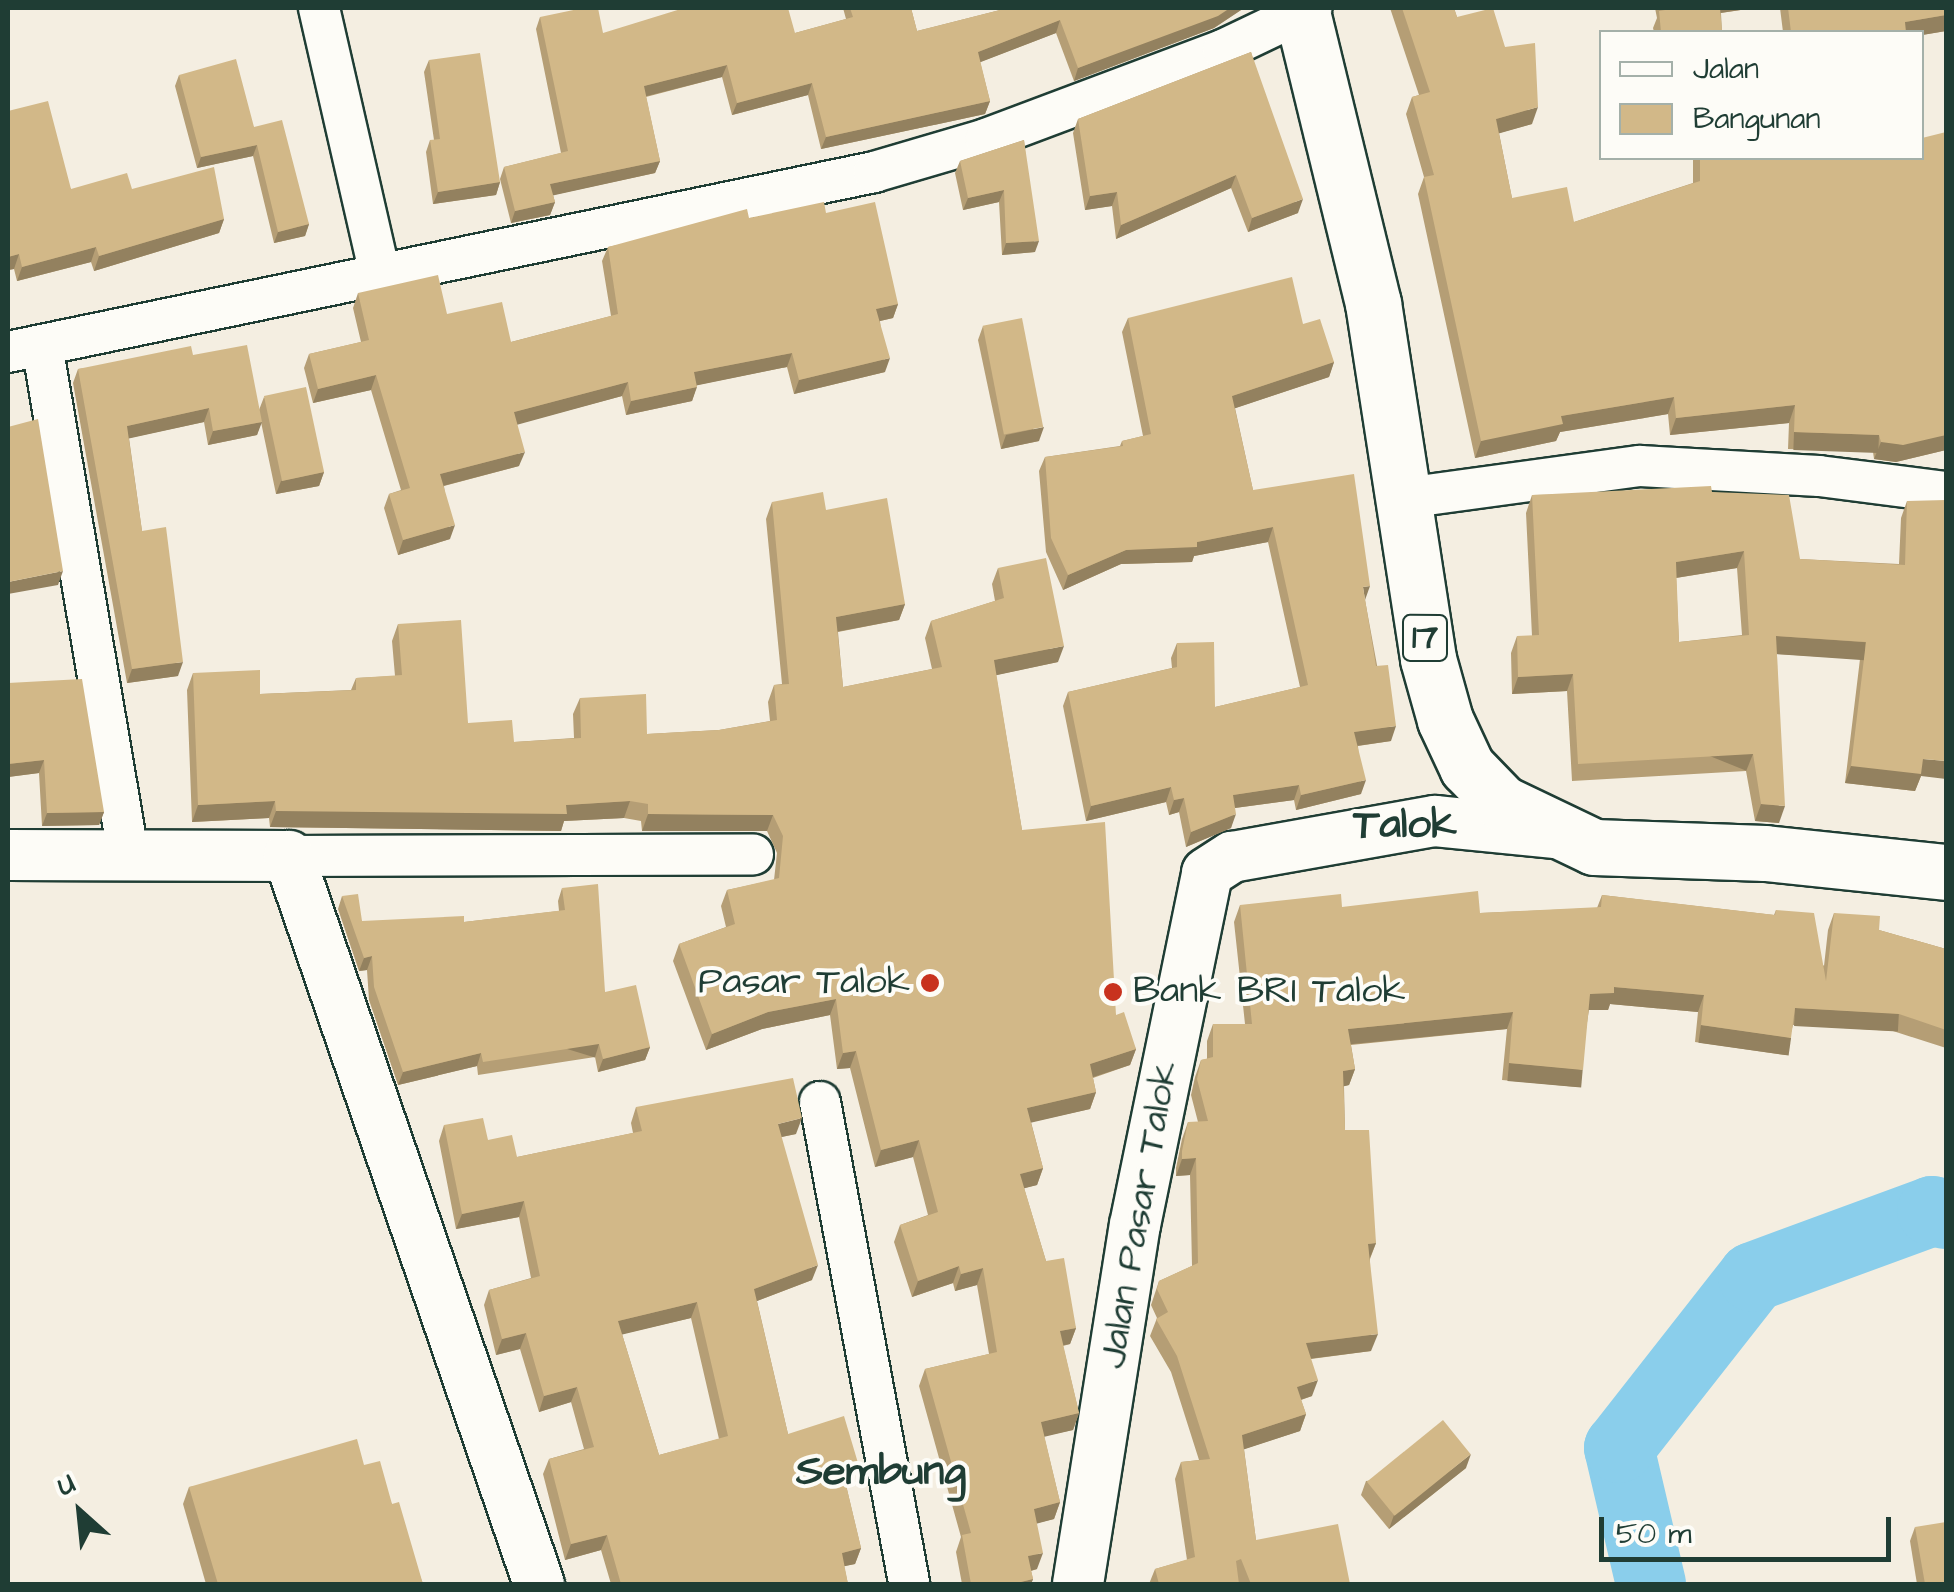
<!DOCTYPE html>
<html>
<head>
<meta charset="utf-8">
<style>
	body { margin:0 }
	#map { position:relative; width:1954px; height:1592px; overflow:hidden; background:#f4eee1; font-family:"Architects Daughter",sans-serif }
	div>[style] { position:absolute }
	.river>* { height:70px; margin:-35px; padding:0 35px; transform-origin:35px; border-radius:35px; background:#8aceeb }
	.roads { filter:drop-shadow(2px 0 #1f3d34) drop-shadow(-2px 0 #1f3d34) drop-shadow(0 2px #1f3d34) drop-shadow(0 -2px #1f3d34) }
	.minor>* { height:40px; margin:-20px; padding:0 20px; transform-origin:20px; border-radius:20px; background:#fdfcf7 }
	.major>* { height:50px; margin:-25px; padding:0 25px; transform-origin:25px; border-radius:25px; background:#fdfcf7 }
	.highway>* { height:55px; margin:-27.5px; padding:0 27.5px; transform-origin:27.5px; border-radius:27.5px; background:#fdfcf7 }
	.wall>* { inset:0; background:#b59e75 }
	.shaded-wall>* { inset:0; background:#93815f; transform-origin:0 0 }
	.building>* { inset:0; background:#d2b888; transform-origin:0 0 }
	.dots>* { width:28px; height:28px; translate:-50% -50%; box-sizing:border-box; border:5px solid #fdfcf7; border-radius:50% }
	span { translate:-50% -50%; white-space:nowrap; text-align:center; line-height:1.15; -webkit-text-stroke:8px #fdfcf7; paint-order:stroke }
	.shield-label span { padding:2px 8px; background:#fdfcf7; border:2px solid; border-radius:8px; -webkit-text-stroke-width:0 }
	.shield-label { font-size:35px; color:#1f3d34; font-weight:700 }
	.poi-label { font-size:38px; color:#1f3d34 }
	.right { translate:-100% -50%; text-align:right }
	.left { translate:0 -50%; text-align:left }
	.street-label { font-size:38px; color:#1f3d34 }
	.quarter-label { font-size:42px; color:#1f3d34; font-weight:700 }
	.frame { position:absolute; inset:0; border:10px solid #1f3d34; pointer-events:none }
	.legend { position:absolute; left:1599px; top:30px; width:325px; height:130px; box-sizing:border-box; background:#fdfcf7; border:2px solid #a4b0a9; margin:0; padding:12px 18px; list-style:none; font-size:30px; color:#1f3d34 }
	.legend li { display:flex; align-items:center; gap:20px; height:50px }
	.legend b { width:50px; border:2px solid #a4b0a9 }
	.north { position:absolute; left:30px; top:1462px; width:100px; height:100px; -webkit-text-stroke:8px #fdfcf7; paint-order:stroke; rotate:333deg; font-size:28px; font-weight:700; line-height:40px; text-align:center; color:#1f3d34 }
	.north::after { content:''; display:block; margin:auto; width:35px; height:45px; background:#1f3d34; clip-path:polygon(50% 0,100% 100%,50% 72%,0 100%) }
	.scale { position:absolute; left:1599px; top:1517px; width:292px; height:45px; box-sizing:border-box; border:5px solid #1f3d34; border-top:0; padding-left:12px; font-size:30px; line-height:35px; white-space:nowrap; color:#1f3d34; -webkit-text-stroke:8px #fdfcf7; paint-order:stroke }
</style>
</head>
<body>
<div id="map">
	<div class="river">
		<div style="left:1651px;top:1584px;width:140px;rotate:-103.2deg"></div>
		<div style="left:1619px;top:1448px;width:217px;rotate:-51.9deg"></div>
		<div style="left:1753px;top:1277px;width:191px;rotate:-20.2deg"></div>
		<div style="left:1932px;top:1211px;width:14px;rotate:12deg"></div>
	</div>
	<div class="roads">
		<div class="minor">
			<div style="left:319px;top:8px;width:273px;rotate:77.1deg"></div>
			<div style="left:42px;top:345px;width:515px;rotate:80.39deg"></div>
			<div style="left:8px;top:352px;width:885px;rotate:-11.74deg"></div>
			<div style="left:874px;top:172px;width:117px;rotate:-16.4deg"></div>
			<div style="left:986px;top:139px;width:253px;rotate:-20.6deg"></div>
			<div style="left:1223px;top:50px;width:98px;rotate:-25.5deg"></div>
			<div style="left:1405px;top:498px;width:237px;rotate:-7.8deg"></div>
			<div style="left:1640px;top:466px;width:179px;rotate:3.2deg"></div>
			<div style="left:1819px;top:476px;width:128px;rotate:7.2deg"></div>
			<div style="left:289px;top:856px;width:464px;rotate:-0.2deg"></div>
			<div style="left:820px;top:1102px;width:490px;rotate:79.5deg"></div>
		</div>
		<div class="major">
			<div style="left:8px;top:855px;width:281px;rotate:0.2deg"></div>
			<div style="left:289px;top:856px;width:770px;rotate:71.05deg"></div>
			<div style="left:1078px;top:1584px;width:363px;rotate:-81deg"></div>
			<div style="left:1135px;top:1225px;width:359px;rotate:-78.4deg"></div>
			<div style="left:1207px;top:873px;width:30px;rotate:-33deg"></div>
			<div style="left:1232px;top:857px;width:206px;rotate:-10.1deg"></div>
			<div style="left:1435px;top:821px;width:121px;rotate:5.7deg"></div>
		</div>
		<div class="highway">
			<div style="left:1301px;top:8px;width:304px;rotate:76.3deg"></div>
			<div style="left:1373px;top:303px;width:360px;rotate:81.2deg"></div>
			<div style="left:1428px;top:659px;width:63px;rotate:74.4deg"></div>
			<div style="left:1445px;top:720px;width:52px;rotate:64.9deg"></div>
			<div style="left:1467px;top:767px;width:50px;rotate:45.8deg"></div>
			<div style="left:1502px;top:803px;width:102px;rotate:25.6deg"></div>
			<div style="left:1594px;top:847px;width:171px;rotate:2deg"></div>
			<div style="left:1765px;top:853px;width:182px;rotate:6deg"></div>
		</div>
	</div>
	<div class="wall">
		<div style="clip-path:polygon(843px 8px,911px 8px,917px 31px,1000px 10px,1005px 8px,1244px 8px,1214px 28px,1074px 81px,1056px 33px,980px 62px,990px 101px,985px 114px,821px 149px,808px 95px,732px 115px,722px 77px,646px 97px,660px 161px,655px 173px,553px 195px,555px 202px,550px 215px,511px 223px,500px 179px,504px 167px,561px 153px,536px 29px,540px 17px,603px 33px,795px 33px,846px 19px)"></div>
		<div style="clip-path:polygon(1390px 8px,1454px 8px,1457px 17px,1505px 47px,1532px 124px,1499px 133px,1512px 198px,1574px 222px,1693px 183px,1693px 158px,1922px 158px,1946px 132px,1946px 450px,1896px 462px,1874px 459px,1873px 452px,1788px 449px,1789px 423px,1670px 435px,1668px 414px,1560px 432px,1556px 441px,1475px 458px,1418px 194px,1424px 177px,1406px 114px,1412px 97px,1419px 95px)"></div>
		<div style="clip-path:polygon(1655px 8px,1754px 8px,1721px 13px,1722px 32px,1654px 32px,1653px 28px,1657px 18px)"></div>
		<div style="clip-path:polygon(1780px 8px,1946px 8px,1946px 31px,1922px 35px,1922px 32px,1783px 32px)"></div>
		<div style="clip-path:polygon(1251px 52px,1298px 213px,1248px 232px,1231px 188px,1116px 239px,1112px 206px,1085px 210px,1073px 133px,1078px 119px)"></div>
		<div style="clip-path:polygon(429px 60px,500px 182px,496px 195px,433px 204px,426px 152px,430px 140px,434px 140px,424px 72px)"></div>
		<div style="clip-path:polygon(179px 75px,254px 127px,309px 224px,305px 236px,274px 243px,253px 156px,197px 168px,175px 86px)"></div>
		<div style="clip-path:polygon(8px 111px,71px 189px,132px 189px,224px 219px,219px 233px,94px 271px,91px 262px,17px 281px,14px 269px,8px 270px)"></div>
		<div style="clip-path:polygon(1024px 140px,1035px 252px,1002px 255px,999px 202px,963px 210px,955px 173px,960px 161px)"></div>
		<div style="clip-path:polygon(826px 213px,898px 304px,893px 318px,880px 321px,885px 372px,794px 394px,787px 367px,697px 385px,692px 401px,626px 415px,622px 396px,517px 424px,519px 466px,444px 486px,450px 539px,398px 555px,384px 508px,389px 494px,401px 490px,371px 390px,313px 403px,304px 368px,309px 354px,361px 342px,353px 308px,358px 293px,447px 314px,511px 342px,611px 316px,602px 261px,608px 247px,749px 218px)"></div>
		<div style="clip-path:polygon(1128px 318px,1303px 324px,1334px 362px,1329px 377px,1235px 408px,1253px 490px,1365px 600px,1391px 741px,1358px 746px,1361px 794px,1296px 810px,1294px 800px,1235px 808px,1231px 828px,1186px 847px,1179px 812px,1169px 815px,1166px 802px,1086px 821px,1063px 706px,1068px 692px,1172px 668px,1171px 658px,1177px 643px,1215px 707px,1300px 687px,1268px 542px,1194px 556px,1192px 562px,1121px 564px,1063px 590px,1046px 552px,1039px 471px,1045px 457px,1120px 446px,1122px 441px,1143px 436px,1122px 332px)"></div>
		<div style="clip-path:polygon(983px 326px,1039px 441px,1001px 449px,978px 340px)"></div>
		<div style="clip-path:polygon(193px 355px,259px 410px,264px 397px,324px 472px,319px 486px,276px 494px,261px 422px,257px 435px,208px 445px,204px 422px,129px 438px,142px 531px,178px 676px,127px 683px,73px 383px,78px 369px)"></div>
		<div style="clip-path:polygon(evenodd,1712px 492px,1800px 559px,1899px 564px,1901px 518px,1907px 501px,1921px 776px,1915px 791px,1845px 783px,1860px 659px,1777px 654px,1779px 823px,1755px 821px,1746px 771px,1572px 781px,1567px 691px,1512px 694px,1511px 653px,1517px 636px,1532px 636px,1526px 513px,1532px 495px,1712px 492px,1737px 568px,1742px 635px,1679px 642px,1676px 578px,1737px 568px)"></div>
		<div style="clip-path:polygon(772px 502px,826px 510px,905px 604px,899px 620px,838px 632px,843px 687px,932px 669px,925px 638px,931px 621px,995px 601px,992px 584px,998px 568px,1058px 662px,996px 675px,1022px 830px,1116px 1015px,1136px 1049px,1130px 1065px,1093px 1078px,1096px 1092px,1090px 1109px,1031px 1122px,1043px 1168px,1037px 1185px,1024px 1188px,1046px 1261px,1076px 1328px,1070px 1344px,1063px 1346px,1079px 1413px,1073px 1430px,1044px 1436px,1060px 1502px,1054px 1519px,1037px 1523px,1037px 1569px,1031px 1571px,1033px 1579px,1031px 1584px,962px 1584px,956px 1552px,961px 1537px,919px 1386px,925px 1369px,989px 1354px,977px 1285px,955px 1291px,953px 1283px,912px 1297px,894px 1242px,900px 1225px,928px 1215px,913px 1157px,875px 1167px,850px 1068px,837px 1069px,830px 1015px,762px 1029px,706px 1050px,673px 961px,679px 944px,726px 927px,721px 906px,727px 890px,774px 880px,777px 853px,767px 831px,642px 831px,641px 821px,624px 818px,564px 821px,561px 831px,270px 827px,269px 818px,192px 822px,187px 690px,193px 673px,260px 694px,351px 690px,356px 678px,395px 676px,392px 641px,398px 624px,468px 723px,514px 742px,574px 738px,573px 714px,580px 698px,647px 734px,719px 730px,770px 721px,768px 702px,774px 685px,782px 684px,766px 519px)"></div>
		<div style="clip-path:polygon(8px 676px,8px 683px,104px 812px,99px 825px,42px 826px,39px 773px,8px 777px)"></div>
		<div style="clip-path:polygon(562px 888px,605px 992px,650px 1047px,645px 1060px,598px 1072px,595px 1057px,478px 1075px,477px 1066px,398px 1085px,369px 1000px,367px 970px,359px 971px,338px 909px,342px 896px,362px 921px,464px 922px,559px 911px,558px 901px)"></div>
		<div style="clip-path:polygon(1602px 895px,1774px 915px,1776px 910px,1824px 966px,1828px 930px,1834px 913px,1879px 930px,1946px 949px,1946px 1048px,1893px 1031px,1793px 1025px,1785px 1055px,1695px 1042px,1698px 1012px,1610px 1004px,1608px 1010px,1589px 1010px,1577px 1087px,1502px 1080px,1507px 1029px,1351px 1045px,1355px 1069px,1349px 1085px,1344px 1086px,1345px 1130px,1376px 1243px,1370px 1259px,1371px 1351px,1311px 1359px,1312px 1396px,1301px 1400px,1306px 1414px,1300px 1431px,1244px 1449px,1256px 1540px,1350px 1584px,1149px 1584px,1155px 1569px,1187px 1560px,1175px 1479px,1181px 1462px,1199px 1460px,1171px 1372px,1150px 1336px,1157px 1318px,1151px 1305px,1159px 1281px,1192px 1266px,1190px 1175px,1176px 1176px,1176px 1168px,1182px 1139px,1188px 1122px,1198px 1122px,1191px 1095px,1195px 1077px,1201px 1060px,1207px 1059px,1207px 1041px,1213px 1024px,1245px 1024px,1234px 922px,1240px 905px,1342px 907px,1480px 913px,1597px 908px)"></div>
		<div style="clip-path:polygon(evenodd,636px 1107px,796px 1134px,781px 1137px,812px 1280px,757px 1301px,788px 1434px,858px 1463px,853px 1479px,845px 1481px,861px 1548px,855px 1564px,844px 1566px,848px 1584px,611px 1584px,601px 1550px,565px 1560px,543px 1474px,549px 1459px,584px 1449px,571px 1402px,539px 1412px,520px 1349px,496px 1355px,484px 1305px,489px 1290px,531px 1278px,519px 1217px,456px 1229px,439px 1141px,444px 1125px,488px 1140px,517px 1157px,633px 1133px,631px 1123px,636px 1107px,691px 1318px,719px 1439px,659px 1455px,622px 1334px,691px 1318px)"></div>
		<div style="clip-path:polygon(364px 1465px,392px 1504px,423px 1584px,206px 1584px,183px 1504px,189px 1487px)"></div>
		<div style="clip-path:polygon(1466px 1468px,1389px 1529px,1361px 1495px,1366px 1481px)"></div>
		<div style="clip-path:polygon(1915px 1527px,1946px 1584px,1917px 1584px,1910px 1541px)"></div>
	</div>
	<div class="shaded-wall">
		<div style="clip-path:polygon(1230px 8px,1244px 8px,1214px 28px,1074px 81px,1078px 68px)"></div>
		<div style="clip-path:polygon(1715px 8px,1754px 8px,1713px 14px)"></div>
		<div style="clip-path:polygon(1946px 15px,1946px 31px,1922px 35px,1922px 32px,1901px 32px,1905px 22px)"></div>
		<div style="clip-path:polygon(1060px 20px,1056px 33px,973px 65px,978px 52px)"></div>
		<div style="clip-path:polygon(727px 65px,722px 77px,639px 98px,644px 86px)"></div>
		<div style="clip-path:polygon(812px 83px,808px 95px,732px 115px,737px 103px)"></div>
		<div style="clip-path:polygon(990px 101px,985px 114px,821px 149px,826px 137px)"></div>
		<div style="clip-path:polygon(1538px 107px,1532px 124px,1490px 136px,1496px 119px)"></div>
		<div style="clip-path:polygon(257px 145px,253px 156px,197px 168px,201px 157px)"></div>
		<div style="clip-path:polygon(660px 161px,655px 173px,546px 197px,550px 184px)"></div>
		<div style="clip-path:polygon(1236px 175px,1231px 188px,1116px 239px,1121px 225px)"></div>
		<div style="clip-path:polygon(500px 182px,496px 195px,433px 204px,438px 192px)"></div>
		<div style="clip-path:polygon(1004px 190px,999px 202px,963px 210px,968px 198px)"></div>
		<div style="clip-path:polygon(1117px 192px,1112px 206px,1085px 210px,1090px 196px)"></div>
		<div style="clip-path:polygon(1303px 199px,1298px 213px,1248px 232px,1252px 218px)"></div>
		<div style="clip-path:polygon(555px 202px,550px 215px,511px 223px,515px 211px)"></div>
		<div style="clip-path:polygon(224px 219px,219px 233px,94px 271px,99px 256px)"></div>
		<div style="clip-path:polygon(309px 224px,305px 236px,274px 243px,278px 232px)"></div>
		<div style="clip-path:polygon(1039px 241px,1035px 252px,1002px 255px,1006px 243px)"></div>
		<div style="clip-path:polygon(96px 247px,91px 262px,17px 281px,22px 267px)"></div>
		<div style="clip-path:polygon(19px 254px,14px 269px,8px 270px,8px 257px)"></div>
		<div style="clip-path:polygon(898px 304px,893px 318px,871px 323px,876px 309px)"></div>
		<div style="clip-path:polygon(792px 353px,787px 367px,689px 387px,694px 372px)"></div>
		<div style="clip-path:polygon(890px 358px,885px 372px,794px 394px,799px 380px)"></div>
		<div style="clip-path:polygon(1334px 362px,1329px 377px,1227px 411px,1232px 396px)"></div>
		<div style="clip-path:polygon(376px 375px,371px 390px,313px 403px,318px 389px)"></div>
		<div style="clip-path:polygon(628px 382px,622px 396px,509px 427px,514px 412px)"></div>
		<div style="clip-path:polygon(697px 387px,692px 401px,626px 415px,631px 401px)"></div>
		<div style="clip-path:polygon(1674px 397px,1668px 414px,1560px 432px,1556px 441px,1475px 458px,1481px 441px,1561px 416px)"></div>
		<div style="clip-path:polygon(1795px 405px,1789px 423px,1670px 435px,1676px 418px)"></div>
		<div style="clip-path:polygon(209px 408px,204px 422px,122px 440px,127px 426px)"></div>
		<div style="clip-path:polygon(262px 422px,257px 435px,208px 445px,213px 431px)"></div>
		<div style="clip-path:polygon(1044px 427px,1039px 441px,1001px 449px,1006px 435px)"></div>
		<div style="left:1794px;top:432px;width:85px;height:18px;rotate:2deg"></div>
		<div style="clip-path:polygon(1946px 435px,1946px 450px,1896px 462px,1874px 459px,1881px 442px)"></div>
		<div style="clip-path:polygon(525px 452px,519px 466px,435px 488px,440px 474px)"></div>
		<div style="clip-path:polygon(324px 472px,319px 486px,276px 494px,281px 481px)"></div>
		<div style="clip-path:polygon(455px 525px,450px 539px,398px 555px,403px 540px)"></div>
		<div style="clip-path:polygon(1273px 527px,1268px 542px,1194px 556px,1192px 562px,1121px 564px,1063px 590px,1068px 575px,1126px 550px,1197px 542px)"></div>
		<div style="clip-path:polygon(1744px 551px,1737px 568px,1669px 579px,1676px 562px)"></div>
		<div style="clip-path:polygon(63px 571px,58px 585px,8px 594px,8px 582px)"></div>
		<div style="clip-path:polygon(1370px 586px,1365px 600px,1363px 587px)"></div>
		<div style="clip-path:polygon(905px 604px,899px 620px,830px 633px,836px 617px)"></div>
		<div style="left:1776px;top:636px;width:90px;height:18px;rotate:4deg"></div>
		<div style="clip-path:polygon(1064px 646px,1058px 662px,988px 677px,994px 660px)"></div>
		<div style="clip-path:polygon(183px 662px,178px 676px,127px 683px,132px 669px)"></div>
		<div style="clip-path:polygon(1573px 674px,1567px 691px,1512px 694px,1518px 677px)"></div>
		<div style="clip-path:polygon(1396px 726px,1391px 741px,1349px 747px,1354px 732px)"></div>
		<div style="left:1753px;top:754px;width:18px;height:175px;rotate:112deg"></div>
		<div style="clip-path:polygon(1923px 759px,1946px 761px,1946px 779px,1921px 776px,1915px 791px,1845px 783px,1851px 766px)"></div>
		<div style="clip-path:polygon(44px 760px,39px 773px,8px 777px,8px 764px)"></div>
		<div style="clip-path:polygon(1366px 780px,1361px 794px,1296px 810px,1301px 795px)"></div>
		<div style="clip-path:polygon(1299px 785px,1294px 800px,1227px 809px,1233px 795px)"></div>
		<div style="clip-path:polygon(1171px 787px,1166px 802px,1086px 821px,1091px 806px)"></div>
		<div style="clip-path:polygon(1184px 798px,1179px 812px,1169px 815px,1174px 800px)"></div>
		<div style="clip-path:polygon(275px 801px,269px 818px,192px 822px,198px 805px)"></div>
		<div style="clip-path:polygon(630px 801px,624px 818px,564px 821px,561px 831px,270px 827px,276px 811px,566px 805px)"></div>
		<div style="clip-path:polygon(1761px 804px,1785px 806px,1779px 823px,1755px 821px)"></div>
		<div style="clip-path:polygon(104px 812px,99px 825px,42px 826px,47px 813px)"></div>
		<div style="clip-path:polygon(648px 814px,773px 815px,767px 831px,642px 831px)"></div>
		<div style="clip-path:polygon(1236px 814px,1231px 828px,1186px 847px,1191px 832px)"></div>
		<div style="clip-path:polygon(372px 956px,367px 970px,359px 971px,364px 958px)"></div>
		<div style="clip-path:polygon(1614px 987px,1704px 995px,1698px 1012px,1610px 1004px,1608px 1010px,1584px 1010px,1590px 994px)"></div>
		<div style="clip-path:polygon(836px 999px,830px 1015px,762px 1029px,706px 1050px,712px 1034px,768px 1012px)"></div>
		<div style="left:1795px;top:1008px;width:104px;height:18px;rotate:3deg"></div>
		<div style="clip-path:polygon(1513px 1012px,1507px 1029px,1342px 1045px,1348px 1029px)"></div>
		<div style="left:1701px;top:1025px;width:91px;height:18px;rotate:8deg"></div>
		<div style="left:599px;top:1044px;width:14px;height:117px;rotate:107deg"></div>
		<div style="clip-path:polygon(650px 1047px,645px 1060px,598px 1072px,603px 1059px)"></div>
		<div style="clip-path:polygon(1136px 1049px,1130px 1065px,1084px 1080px,1090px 1064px)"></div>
		<div style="clip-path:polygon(856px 1051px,850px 1068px,837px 1069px,843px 1053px)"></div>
		<div style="clip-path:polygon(481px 1053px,477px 1066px,398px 1085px,403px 1072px)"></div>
		<div style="left:1509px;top:1063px;width:74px;height:18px;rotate:5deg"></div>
		<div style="clip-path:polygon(1355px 1069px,1349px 1085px,1337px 1088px,1343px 1071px)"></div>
		<div style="clip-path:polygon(1096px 1092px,1090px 1109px,1021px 1125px,1027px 1108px)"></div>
		<div style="clip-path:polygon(802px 1118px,796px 1134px,772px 1139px,778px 1124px)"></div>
		<div style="clip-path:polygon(919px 1140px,913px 1157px,875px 1167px,881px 1150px)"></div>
		<div style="clip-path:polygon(1196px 1158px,1190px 1175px,1176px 1176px,1182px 1159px)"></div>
		<div style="clip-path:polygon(1043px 1168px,1037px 1185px,1014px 1191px,1020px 1174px)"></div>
		<div style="clip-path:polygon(524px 1201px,519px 1217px,456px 1229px,462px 1214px)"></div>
		<div style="clip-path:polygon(1376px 1243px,1369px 1260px,1368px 1244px)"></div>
		<div style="clip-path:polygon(818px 1265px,812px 1280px,749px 1304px,754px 1289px)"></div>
		<div style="clip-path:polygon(959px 1266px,953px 1283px,912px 1297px,918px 1281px)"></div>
		<div style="clip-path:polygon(983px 1268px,977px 1285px,955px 1291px,961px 1274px)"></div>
		<div style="clip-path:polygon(697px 1302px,691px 1318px,612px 1337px,618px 1321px)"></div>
		<div style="clip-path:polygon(1076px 1328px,1070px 1344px,1054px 1347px,1060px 1331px)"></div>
		<div style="clip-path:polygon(526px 1333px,520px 1349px,496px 1355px,502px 1339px)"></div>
		<div style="clip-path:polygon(1378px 1334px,1371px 1351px,1300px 1360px,1306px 1343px)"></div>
		<div style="clip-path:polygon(1318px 1380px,1312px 1396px,1291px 1403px,1297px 1387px)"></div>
		<div style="clip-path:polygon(577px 1387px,571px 1402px,539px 1412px,544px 1396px)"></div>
		<div style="clip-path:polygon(1079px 1413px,1073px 1430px,1035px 1439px,1041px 1422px)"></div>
		<div style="clip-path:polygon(1306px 1414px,1300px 1431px,1236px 1452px,1242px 1435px)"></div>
		<div style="clip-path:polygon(1471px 1454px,1466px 1468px,1389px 1529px,1394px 1515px)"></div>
		<div style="clip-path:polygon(858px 1463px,853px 1479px,837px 1483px,842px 1468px)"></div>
		<div style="clip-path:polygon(1060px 1502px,1054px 1519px,1028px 1526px,1034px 1509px)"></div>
		<div style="clip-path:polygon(607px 1535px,601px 1550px,565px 1560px,571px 1544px)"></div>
		<div style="clip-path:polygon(861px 1548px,855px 1564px,836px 1568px,842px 1553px)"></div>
		<div style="clip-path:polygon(1043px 1553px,1037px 1569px,1022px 1573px,1028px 1556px)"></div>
		<div style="clip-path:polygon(1033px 1579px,1031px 1584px,1012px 1584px)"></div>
	</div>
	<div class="building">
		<div style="clip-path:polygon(583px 8px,598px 8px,603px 33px,684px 8px,788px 8px,795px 33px,853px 17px,850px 8px,911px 8px,917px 31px,1000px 10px,1005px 8px,1230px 8px,1218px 16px,1078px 68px,1060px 20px,978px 52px,990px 101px,826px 137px,812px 83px,737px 103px,727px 65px,644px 86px,660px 161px,550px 184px,555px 202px,515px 211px,504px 167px,568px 151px,540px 17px)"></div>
		<div style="clip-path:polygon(1402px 8px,1454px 8px,1457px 17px,1493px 8px,1505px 47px,1535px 43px,1538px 107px,1496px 119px,1512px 198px,1567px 187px,1574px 222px,1700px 181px,1700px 158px,1922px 158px,1922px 138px,1946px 132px,1946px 435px,1903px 445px,1881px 442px,1879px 435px,1794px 432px,1795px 405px,1676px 418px,1674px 397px,1561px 416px,1563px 424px,1481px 441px,1424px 177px,1434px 175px,1412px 97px,1430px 92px)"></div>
		<div style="clip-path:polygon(1664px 8px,1720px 8px,1722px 32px,1661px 32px,1659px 11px,1665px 10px)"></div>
		<div style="clip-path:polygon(1788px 8px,1946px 8px,1946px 15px,1905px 22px,1906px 32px,1791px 32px)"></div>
		<div style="clip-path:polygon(1251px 52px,1303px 199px,1252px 218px,1236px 175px,1121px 225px,1117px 192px,1090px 196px,1078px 119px)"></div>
		<div style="clip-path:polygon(480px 53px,500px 182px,438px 192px,430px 140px,440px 139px,429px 60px)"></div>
		<div style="clip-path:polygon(236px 59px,254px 127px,282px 120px,309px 224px,278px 232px,257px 145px,201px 157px,179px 75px)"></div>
		<div style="clip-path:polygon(48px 101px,71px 189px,127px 173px,132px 189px,214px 167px,224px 219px,99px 256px,96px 247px,22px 267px,19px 254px,8px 257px,8px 111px)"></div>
		<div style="clip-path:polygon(1024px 140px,1039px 241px,1006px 243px,1004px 190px,968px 198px,960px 161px)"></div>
		<div style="clip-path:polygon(824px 202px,826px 213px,875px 202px,898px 304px,876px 309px,890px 358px,799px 380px,792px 353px,694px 372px,697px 387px,631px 401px,628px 382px,514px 412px,525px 452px,440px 474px,455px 525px,403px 540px,389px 494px,410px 488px,376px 375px,318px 389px,309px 354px,369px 340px,358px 293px,438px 275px,447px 314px,502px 302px,511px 342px,618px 314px,608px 247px,747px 209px,749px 218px)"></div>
		<div style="clip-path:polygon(1292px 277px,1303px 324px,1320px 319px,1334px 362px,1232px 396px,1253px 490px,1354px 474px,1370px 586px,1363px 587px,1376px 666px,1388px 665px,1396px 726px,1354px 732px,1366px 780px,1301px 795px,1299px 785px,1233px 795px,1236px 814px,1191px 832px,1184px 798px,1174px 800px,1171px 787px,1091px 806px,1068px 692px,1177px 667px,1177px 643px,1214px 642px,1215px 707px,1308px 685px,1273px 527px,1197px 542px,1197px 547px,1126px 550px,1068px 575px,1051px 538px,1045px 457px,1123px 446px,1122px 441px,1151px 434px,1128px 318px)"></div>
		<div style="left:1022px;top:318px;width:111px;height:40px;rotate:79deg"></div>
		<div style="clip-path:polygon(247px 345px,262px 422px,213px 431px,209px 408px,127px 426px,142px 531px,166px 527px,183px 662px,132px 669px,78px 369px,191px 346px,193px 355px)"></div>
		<div style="left:306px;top:387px;width:87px;height:43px;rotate:78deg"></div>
		<div style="clip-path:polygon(38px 419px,63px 571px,8px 582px,8px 427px)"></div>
		<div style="clip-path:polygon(evenodd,1711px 486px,1712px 492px,1789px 495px,1800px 559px,1905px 565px,1907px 501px,1946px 500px,1946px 761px,1923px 759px,1921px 774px,1851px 766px,1866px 642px,1776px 636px,1785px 806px,1761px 804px,1753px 754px,1578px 764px,1573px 674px,1518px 677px,1517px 636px,1539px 635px,1532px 495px,1711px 486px,1744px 551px,1749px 635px,1679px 642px,1676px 562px,1744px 551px)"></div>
		<div style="clip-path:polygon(823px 492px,826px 510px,887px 498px,905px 604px,836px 617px,843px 687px,942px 667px,931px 621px,1004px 598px,998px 568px,1046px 558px,1064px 646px,994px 660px,1022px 830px,1105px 822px,1116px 1015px,1124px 1012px,1136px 1049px,1090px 1064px,1096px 1092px,1027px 1108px,1043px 1168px,1020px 1174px,1046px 1261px,1064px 1258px,1076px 1328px,1060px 1331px,1079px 1413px,1041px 1422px,1060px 1502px,1034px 1509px,1043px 1553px,1028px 1556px,1033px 1579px,1013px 1584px,971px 1584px,962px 1535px,971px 1533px,925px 1369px,997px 1352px,983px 1268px,961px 1274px,959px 1266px,918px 1281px,900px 1225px,938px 1212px,919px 1140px,881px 1150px,856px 1051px,843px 1053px,836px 999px,768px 1012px,712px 1034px,679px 944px,735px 924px,727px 890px,779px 878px,783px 836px,773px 815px,648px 814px,648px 804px,630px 801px,566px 805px,567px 814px,276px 811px,275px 801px,198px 805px,193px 673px,260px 670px,260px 694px,356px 690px,356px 678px,402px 675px,398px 624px,461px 620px,468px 723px,512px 720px,514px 742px,581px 738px,580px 698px,646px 694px,647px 734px,719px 730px,777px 720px,774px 685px,789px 684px,772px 502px)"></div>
		<div style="clip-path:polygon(8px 676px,8px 683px,82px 679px,104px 812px,47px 813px,44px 760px,8px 764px)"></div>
		<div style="clip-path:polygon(598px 884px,605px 992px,636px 985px,650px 1047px,603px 1059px,599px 1044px,483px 1062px,481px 1053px,403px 1072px,374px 987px,372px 956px,364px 958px,342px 896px,358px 894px,362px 921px,464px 916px,464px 922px,565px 910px,562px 888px)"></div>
		<div style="clip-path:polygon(1478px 891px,1480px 913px,1601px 907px,1602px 895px,1775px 915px,1776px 910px,1814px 913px,1826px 981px,1834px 913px,1880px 916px,1879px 930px,1946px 949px,1946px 1030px,1899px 1014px,1795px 1008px,1791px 1038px,1701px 1025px,1704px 995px,1614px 987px,1614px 993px,1590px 994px,1583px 1070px,1509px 1063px,1513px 1012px,1348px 1029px,1355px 1069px,1343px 1071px,1345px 1130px,1369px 1130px,1376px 1243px,1368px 1244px,1378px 1334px,1306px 1343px,1318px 1380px,1297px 1387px,1306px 1414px,1242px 1435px,1256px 1540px,1338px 1524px,1350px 1584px,1251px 1584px,1241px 1559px,1236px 1561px,1239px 1584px,1156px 1584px,1159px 1584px,1155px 1569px,1195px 1557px,1181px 1462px,1210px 1459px,1177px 1356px,1156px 1319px,1168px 1312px,1157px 1289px,1159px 1281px,1198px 1263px,1196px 1158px,1182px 1159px,1182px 1151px,1188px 1122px,1208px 1121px,1197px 1079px,1201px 1060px,1213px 1057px,1213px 1024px,1252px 1024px,1240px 905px,1341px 894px,1342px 907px)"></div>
		<div style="clip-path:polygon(evenodd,793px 1078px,802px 1118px,778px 1124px,818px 1265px,754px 1289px,788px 1434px,844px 1416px,858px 1463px,842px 1468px,861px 1548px,842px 1553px,848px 1584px,621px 1584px,607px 1535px,571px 1544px,549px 1459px,594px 1447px,577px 1387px,544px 1396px,526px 1333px,502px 1339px,489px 1290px,540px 1276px,524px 1201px,462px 1214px,444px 1125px,483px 1118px,488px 1140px,512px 1135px,517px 1157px,642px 1131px,636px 1107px,793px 1078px,697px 1302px,728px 1436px,659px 1455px,618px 1321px,697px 1302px)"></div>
		<div style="left:1443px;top:1420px;width:44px;height:98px;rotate:51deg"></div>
		<div style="clip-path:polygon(357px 1439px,364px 1465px,380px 1461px,392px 1504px,399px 1502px,423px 1584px,218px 1584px,189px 1487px)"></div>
		<div style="clip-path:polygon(1946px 1522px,1946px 1584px,1925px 1584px,1915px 1527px)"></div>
	</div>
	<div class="dots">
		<div style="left:930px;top:983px;background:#c8321e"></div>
		<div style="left:1113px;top:992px;background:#c8321e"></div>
	</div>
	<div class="shield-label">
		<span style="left:1425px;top:638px">17</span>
	</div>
	<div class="poi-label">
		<span class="right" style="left:910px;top:983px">Pasar Talok</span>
		<span class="left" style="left:1133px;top:992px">Bank BRI Talok</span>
	</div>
	<div class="street-label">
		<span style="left:1140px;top:1215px;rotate:-80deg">Jalan Pasar Talok</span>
	</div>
	<div class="quarter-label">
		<span style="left:1405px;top:825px">Talok</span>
		<span style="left:881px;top:1472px">Sembung</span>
	</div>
	<div class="frame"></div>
	<ul class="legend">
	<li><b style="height:12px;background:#fdfcf7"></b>Jalan</li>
	<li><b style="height:28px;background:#d2b888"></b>Bangunan</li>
	</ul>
	<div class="north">U</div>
	<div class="scale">50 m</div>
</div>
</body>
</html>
